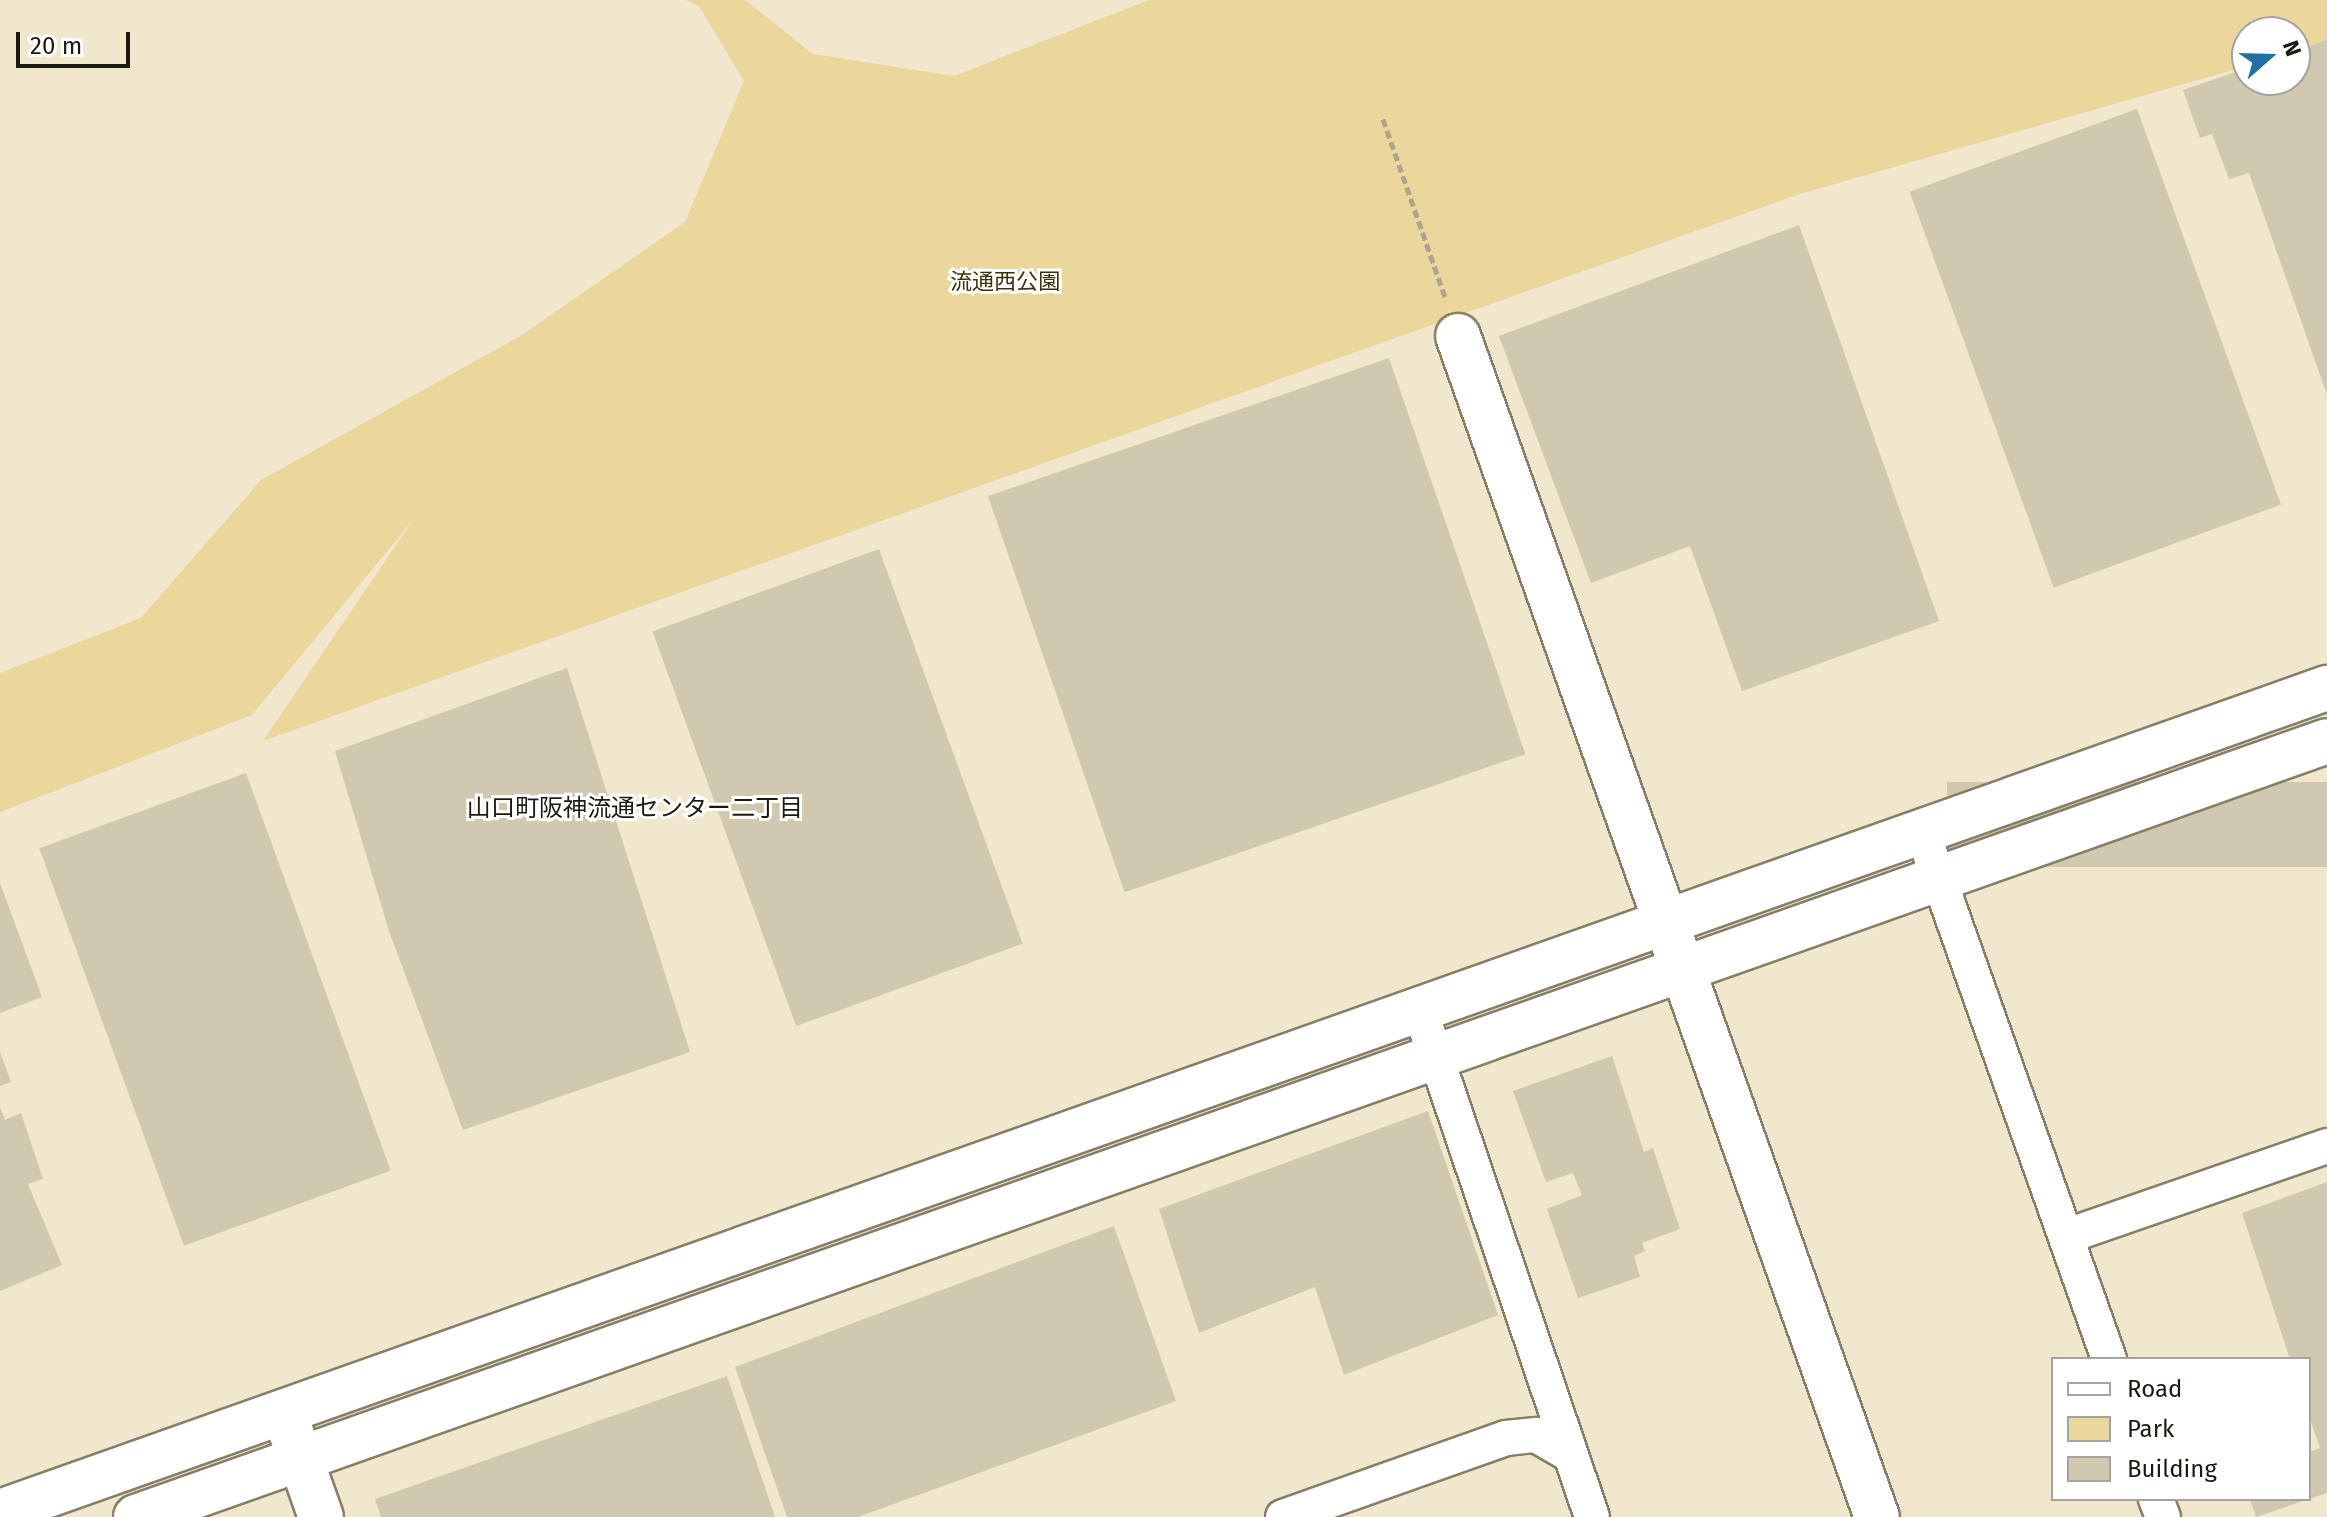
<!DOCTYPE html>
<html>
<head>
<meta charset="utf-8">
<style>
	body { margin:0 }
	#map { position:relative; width:2327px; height:1517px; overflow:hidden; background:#f0e7cd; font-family:"Fira Sans","Noto Sans JP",sans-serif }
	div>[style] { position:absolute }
	.green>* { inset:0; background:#ebd69b }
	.building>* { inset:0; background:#d1c9af; transform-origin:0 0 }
	.path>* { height:5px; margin-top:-2.5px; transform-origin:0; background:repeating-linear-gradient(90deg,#ada591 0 8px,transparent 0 12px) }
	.roads { filter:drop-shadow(2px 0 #867e66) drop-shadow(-2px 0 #867e66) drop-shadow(0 2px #867e66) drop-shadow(0 -2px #867e66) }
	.street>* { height:34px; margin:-17px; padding:0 17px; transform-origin:17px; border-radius:17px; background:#fff }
	.secondary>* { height:44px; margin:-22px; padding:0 22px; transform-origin:22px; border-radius:22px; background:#fff }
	span { translate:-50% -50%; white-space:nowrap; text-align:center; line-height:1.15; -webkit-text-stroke:6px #fff; paint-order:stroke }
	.park-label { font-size:22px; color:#3c310b }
	.neighbourhood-label { font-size:24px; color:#1c190f }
	.legend { position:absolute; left:2051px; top:1357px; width:260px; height:144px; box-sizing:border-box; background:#fff; border:2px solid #a4a39f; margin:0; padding:10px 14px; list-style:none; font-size:24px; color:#1c190f }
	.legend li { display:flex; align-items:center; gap:16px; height:40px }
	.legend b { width:40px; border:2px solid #a4a39f }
	.north { position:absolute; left:2231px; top:16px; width:80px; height:80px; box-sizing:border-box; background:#fff; border:2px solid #a4a39f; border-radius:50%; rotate:70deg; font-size:22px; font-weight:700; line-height:32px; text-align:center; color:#1c190f }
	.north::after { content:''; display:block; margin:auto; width:28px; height:36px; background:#2171a3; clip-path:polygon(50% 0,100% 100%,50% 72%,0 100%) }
	.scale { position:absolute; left:16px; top:32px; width:114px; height:36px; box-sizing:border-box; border:4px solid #1c190f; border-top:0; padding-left:10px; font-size:24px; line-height:28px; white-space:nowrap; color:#1c190f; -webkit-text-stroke:6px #fff; paint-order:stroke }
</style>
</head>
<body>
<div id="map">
	<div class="green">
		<div style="clip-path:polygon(686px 0,745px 0,813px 54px,954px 76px,1149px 0,2327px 0,2327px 43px,2295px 52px,2295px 32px,2247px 32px,2247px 66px,1800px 194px,263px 741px,413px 520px,252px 715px,0 812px,0 673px,141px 618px,261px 480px,522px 335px,685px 222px,744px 81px,699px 6px)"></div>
	</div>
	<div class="building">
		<div style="clip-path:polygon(2327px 40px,2327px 395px,2249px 173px,2229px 179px,2212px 134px,2200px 138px,2183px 90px,2247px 68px,2247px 80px,2295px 80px,2295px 51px)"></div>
		<div style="left:2137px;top:109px;width:421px;height:242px;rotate:70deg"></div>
		<div style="clip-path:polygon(1799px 225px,1939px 621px,1742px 691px,1690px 546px,1591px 583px,1499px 336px)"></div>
		<div style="left:1389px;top:358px;width:419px;height:424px;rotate:71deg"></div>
		<div style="left:879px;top:549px;width:420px;height:241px;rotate:70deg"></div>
		<div style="clip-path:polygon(567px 668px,690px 1052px,463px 1130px,389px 931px,335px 751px)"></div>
		<div style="left:246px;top:773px;width:423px;height:220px;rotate:70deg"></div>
		<div style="left:2327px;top:782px;width:85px;height:380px;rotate:90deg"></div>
		<div style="clip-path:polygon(0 883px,42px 997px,0 1013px)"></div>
		<div style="clip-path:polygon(0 1052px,11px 1082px,0 1086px)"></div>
		<div style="clip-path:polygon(1612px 1056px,1644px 1152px,1653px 1148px,1680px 1229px,1642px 1243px,1645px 1251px,1634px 1256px,1640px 1277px,1578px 1298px,1547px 1209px,1582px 1195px,1573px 1173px,1546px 1182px,1513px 1091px)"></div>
		<div style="clip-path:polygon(0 1107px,5px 1120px,21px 1113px,43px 1179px,28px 1184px,62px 1265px,0 1291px)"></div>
		<div style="clip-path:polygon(1428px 1111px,1498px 1315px,1344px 1375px,1315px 1287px,1199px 1333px,1159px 1209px)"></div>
		<div style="clip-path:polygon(2327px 1182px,2327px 1493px,2256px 1517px,2250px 1499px,2309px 1499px,2309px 1452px,2320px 1448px,2309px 1416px,2309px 1359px,2290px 1359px,2242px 1213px)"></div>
		<div style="clip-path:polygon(1114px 1226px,1176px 1401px,858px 1517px,787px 1517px,735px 1367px)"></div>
		<div style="clip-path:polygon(727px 1376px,775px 1517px,381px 1517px,375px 1499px)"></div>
	</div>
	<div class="path">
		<div style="left:1383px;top:119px;width:192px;rotate:70.8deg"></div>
	</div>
	<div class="roads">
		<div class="street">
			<div style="left:1922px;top:831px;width:560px;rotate:70.5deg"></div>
			<div style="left:1420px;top:1010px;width:535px;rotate:71.26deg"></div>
			<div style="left:2067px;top:1236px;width:275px;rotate:-19.1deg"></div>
			<div style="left:2156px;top:1499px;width:19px;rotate:69deg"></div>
			<div style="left:1283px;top:1517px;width:237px;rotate:-19.5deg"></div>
			<div style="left:1506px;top:1438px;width:30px;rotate:-6deg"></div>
			<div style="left:1536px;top:1435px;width:39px;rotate:30deg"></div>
		</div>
		<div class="secondary">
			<div style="left:1458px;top:336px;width:1253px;rotate:70.47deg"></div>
			<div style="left:291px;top:1432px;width:90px;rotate:70.6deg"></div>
			<div style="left:0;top:1512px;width:2469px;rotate:-19.5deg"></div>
			<div style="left:136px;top:1517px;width:2324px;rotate:-19.5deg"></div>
		</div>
	</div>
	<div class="park-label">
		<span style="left:1005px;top:282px">流通西公園</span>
	</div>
	<div class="neighbourhood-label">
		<span style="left:635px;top:809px">山口町阪神流通センター二丁目</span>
	</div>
	<ul class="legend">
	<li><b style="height:10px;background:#fff"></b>Road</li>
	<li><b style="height:22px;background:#ebd69b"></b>Park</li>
	<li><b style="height:22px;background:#d1c9af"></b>Building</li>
	</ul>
	<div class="north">N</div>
	<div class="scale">20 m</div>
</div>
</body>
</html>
